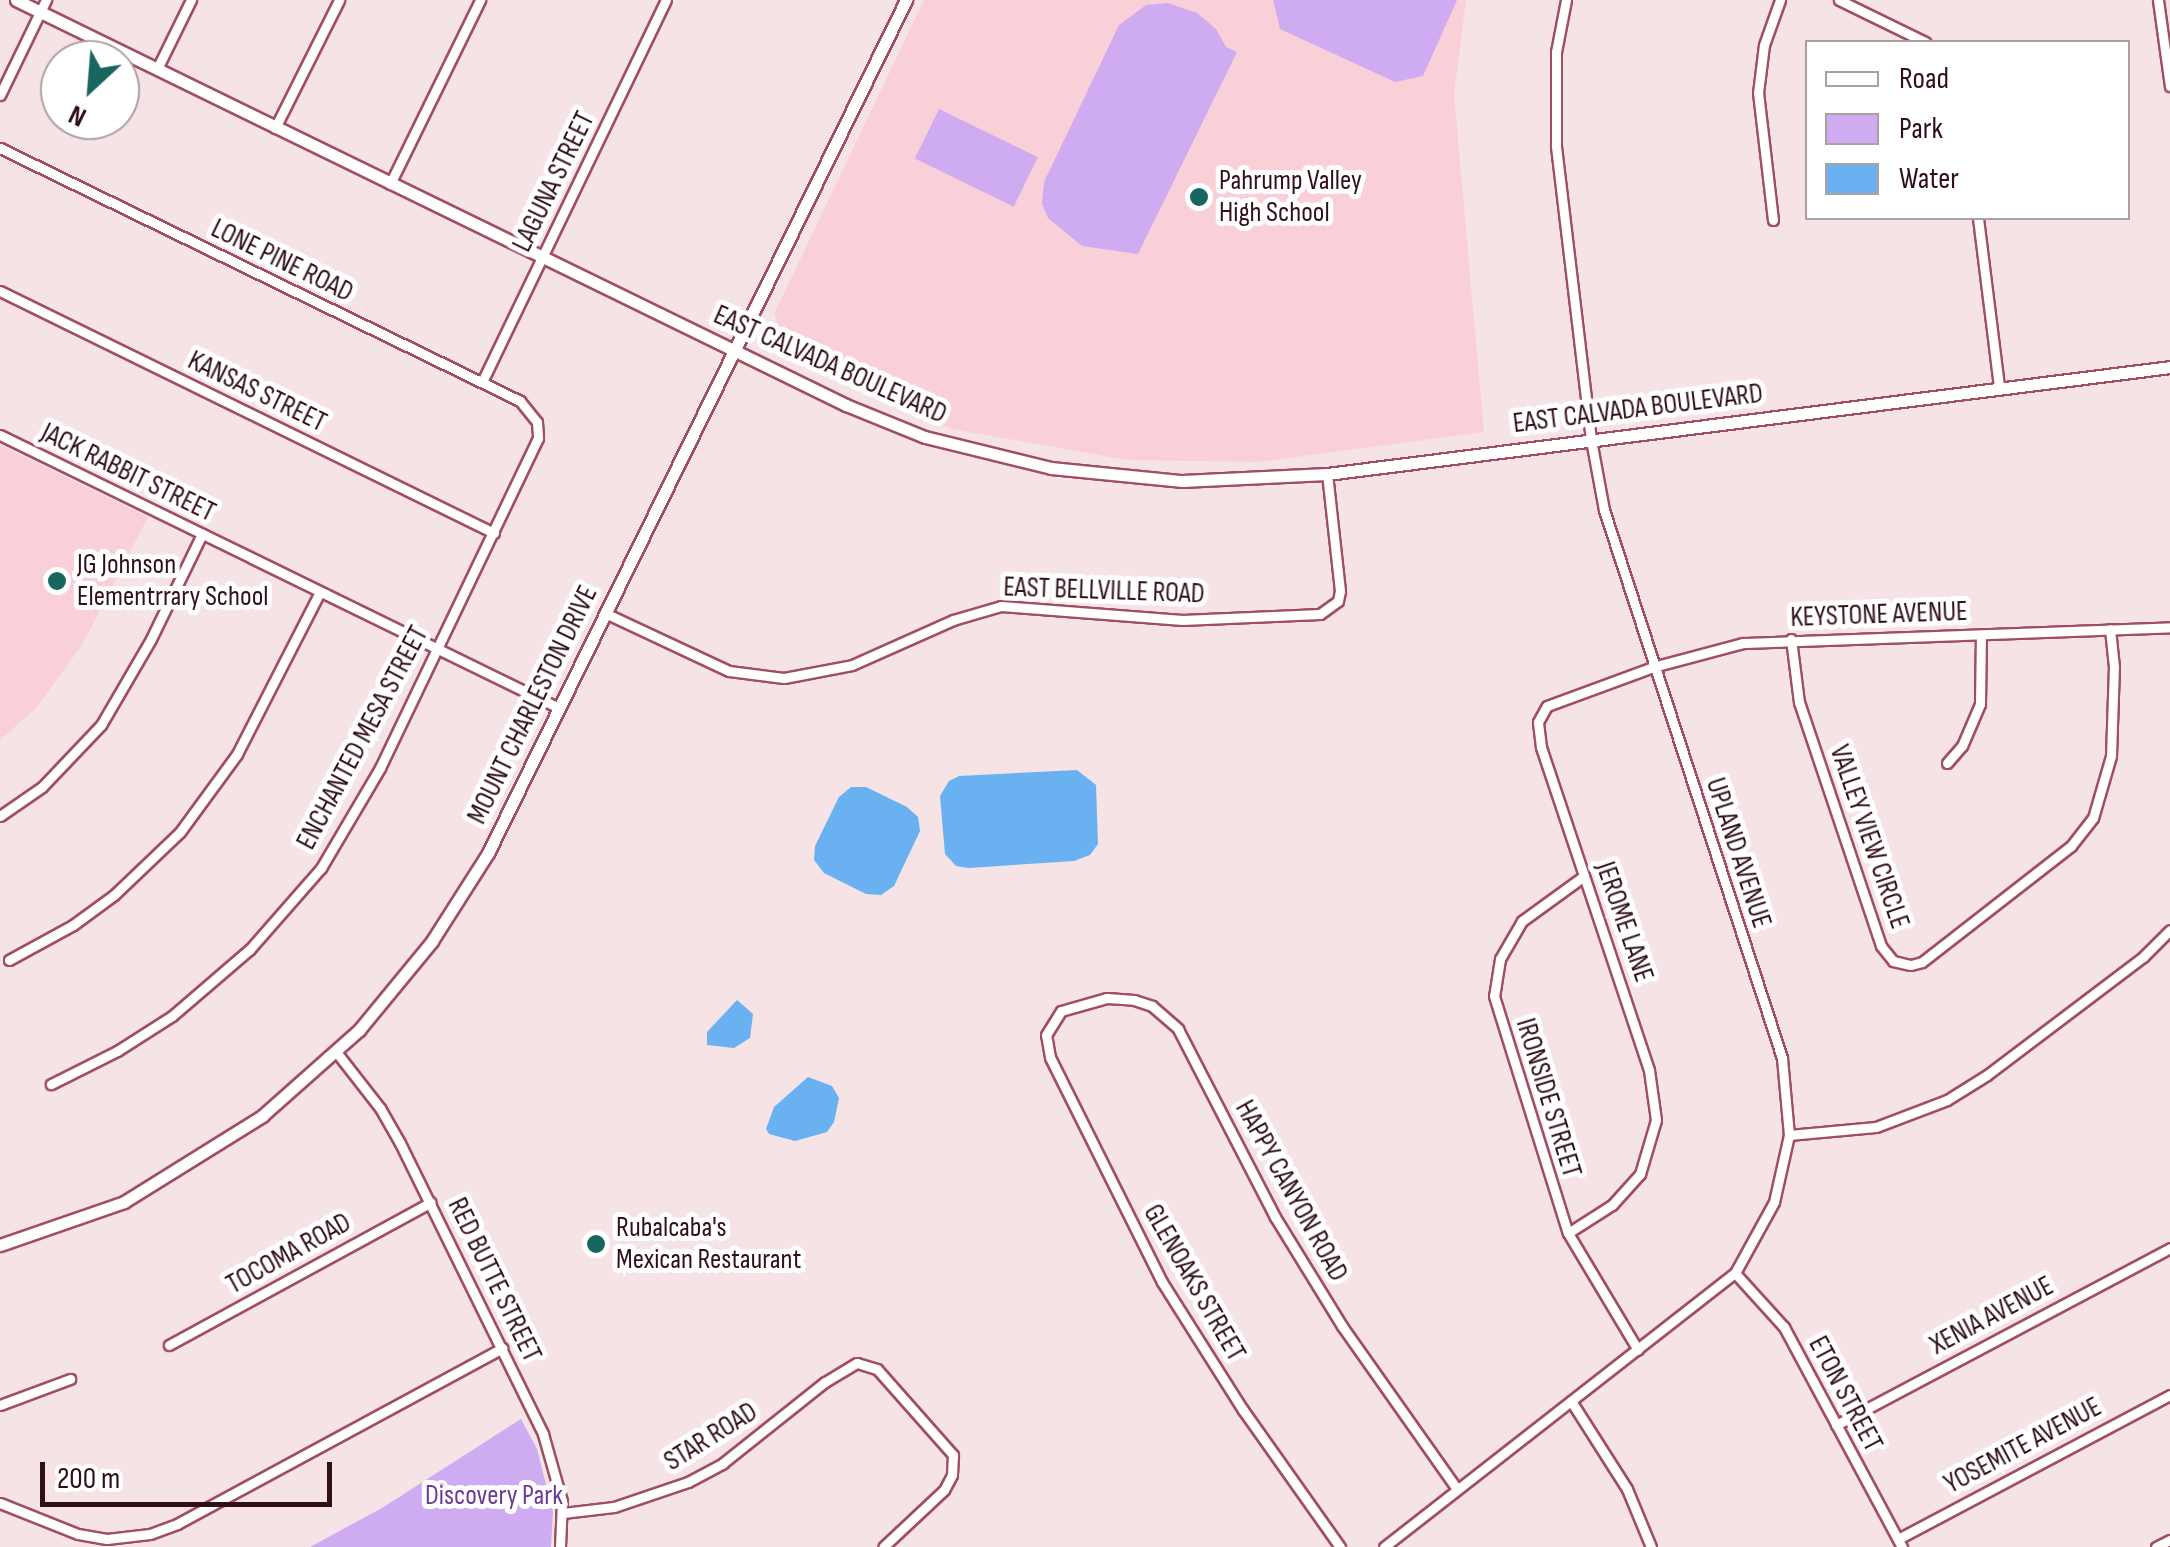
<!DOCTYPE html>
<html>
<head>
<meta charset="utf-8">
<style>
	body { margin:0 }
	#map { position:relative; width:2170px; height:1547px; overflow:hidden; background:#f6e3e5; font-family:"Sofia Sans Condensed",sans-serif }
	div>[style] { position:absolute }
	.built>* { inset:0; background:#f9d0d7 }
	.green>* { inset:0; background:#cfabf2; transform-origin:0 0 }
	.water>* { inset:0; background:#6ab1f1 }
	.roads { filter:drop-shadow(2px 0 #a04f61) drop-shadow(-2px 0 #a04f61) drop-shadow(0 2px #a04f61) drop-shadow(0 -2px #a04f61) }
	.street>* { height:9px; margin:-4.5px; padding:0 4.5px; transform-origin:4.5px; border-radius:4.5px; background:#fff }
	.secondary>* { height:11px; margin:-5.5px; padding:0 5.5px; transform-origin:5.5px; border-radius:5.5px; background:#fff }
	.dots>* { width:28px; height:28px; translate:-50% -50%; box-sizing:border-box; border:5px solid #fff; border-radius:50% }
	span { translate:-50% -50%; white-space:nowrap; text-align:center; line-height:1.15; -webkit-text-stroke:10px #fff; paint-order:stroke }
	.poi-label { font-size:28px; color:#300f17 }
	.left { translate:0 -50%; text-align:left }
	.street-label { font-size:28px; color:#300f17 }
	.park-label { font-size:28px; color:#6d3995 }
	.legend { position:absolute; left:1805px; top:40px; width:325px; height:180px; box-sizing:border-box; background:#fff; border:2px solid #ac9fa2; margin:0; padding:12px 18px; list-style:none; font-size:30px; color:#300f17 }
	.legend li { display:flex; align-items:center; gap:20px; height:50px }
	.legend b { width:50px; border:2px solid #ac9fa2 }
	.north { position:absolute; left:40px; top:40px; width:100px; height:100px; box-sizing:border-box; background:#fff; border:2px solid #ac9fa2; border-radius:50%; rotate:206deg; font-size:28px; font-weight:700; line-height:40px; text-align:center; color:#300f17 }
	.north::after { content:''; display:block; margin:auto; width:35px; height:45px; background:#19655f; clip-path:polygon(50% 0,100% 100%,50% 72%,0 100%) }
	.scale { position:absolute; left:40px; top:1462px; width:292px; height:45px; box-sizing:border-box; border:5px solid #300f17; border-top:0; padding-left:12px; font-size:30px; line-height:35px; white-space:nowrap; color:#300f17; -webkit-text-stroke:8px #fff; paint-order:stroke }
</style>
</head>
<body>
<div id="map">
	<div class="built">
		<div style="clip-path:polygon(924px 0,1466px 0,1454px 94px,1484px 432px,1258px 462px,1127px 460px,952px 429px,789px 353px,774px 314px)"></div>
		<div style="clip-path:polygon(0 445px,148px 517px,82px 645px,36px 708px,0 740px)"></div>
	</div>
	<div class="green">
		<div style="clip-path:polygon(1273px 0,1457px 0,1423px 76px,1395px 82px,1280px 29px)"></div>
		<div style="clip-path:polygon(1168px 3px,1197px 13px,1216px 29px,1226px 47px,1237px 52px,1138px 254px,1082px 246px,1048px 218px,1042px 204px,1044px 182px,1119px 25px,1146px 5px)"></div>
		<div style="left:939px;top:109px;width:110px;height:55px;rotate:26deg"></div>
		<div style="clip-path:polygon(521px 1419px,537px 1449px,553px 1512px,551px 1547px,310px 1547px,382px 1508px)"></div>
	</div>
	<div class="water">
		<div style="clip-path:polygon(1077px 770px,1096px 785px,1098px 844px,1090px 855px,1074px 861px,969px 868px,956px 866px,945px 854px,940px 796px,949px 781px,959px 776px)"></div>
		<div style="clip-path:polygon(851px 787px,866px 787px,907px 807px,918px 817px,920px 831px,894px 886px,881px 895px,866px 894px,824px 873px,814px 860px,815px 846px,839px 797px)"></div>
		<div style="clip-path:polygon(737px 1000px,753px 1014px,750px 1038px,734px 1048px,707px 1045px,707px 1032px)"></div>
		<div style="clip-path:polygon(808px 1077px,832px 1086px,839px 1098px,834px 1122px,827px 1132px,795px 1141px,769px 1134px,766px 1129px,774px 1107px)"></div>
	</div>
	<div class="roads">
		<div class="street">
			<div style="left:1839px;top:0;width:96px;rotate:26deg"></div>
			<div style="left:2158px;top:0;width:87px;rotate:82.1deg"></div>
			<div style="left:157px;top:69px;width:77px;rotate:-63.8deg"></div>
			<div style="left:0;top:95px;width:106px;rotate:-64.2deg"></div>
			<div style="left:275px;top:128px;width:143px;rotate:-63.4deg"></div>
			<div style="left:0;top:148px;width:578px;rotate:25.94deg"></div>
			<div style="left:520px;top:401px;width:27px;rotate:51deg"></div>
			<div style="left:537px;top:422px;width:16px;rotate:86deg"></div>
			<div style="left:538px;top:438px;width:366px;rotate:115.6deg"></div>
			<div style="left:380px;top:768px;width:116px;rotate:120.5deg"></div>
			<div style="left:321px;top:868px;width:108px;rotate:131.2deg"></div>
			<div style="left:250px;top:949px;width:103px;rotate:139.3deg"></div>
			<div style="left:172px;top:1016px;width:65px;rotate:147.5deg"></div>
			<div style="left:117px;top:1051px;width:74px;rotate:153.4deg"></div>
			<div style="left:390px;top:184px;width:205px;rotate:-63.9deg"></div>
			<div style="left:1978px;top:218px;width:170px;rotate:82.9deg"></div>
			<div style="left:1773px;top:220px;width:128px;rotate:-96.7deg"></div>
			<div style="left:1758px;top:93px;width:48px;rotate:-82.9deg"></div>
			<div style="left:1764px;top:45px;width:48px;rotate:-70.4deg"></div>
			<div style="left:0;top:291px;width:550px;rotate:26.1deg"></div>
			<div style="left:482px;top:382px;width:424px;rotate:-64.3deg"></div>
			<div style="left:0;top:435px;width:622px;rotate:26.03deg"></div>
			<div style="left:605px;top:613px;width:137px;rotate:25.1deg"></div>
			<div style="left:729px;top:671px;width:55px;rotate:7.3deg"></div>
			<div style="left:784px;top:678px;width:69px;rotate:-10.8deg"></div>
			<div style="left:852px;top:665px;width:111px;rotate:-24deg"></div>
			<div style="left:953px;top:620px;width:50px;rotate:-16.3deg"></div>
			<div style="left:1001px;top:606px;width:182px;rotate:4.4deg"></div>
			<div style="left:1182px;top:620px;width:138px;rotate:-2.5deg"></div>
			<div style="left:1320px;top:614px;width:22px;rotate:-36deg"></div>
			<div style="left:1338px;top:601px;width:10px;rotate:-79deg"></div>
			<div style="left:1340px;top:591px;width:118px;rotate:-96.3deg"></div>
			<div style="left:1791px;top:639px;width:64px;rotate:82.8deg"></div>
			<div style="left:1799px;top:702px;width:257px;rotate:71.4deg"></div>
			<div style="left:1881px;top:946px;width:19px;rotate:51deg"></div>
			<div style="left:1893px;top:961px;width:18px;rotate:13deg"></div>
			<div style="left:1911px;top:965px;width:11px;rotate:-15deg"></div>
			<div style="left:1922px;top:962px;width:189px;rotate:-37.9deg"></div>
			<div style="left:2071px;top:846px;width:36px;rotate:-52deg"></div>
			<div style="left:2093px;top:818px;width:65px;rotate:-73.8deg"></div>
			<div style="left:2111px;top:756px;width:89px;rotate:-88.1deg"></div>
			<div style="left:2114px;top:667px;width:38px;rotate:-96deg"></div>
			<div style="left:1947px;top:763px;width:23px;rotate:-49deg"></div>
			<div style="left:1962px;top:746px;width:46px;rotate:-66.8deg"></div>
			<div style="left:1980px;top:704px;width:69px;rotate:-89.2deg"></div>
			<div style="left:0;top:816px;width:51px;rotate:-34.6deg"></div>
			<div style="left:42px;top:787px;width:86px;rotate:-46.4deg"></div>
			<div style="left:101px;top:725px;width:99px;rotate:-59.8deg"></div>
			<div style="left:151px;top:639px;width:117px;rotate:-64.1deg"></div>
			<div style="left:1584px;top:876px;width:77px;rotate:144deg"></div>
			<div style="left:1522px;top:921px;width:44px;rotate:120.1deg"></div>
			<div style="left:1500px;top:959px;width:37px;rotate:99deg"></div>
			<div style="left:1494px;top:996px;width:248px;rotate:72.7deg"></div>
			<div style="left:1568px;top:1233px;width:136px;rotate:59.1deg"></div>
			<div style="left:9px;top:960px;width:73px;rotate:-28.7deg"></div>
			<div style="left:73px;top:925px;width:51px;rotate:-36.2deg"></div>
			<div style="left:114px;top:895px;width:91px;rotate:-43.7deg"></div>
			<div style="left:180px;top:832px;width:97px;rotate:-53.8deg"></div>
			<div style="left:237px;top:754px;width:182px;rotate:-62.9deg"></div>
			<div style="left:337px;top:1053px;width:70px;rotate:52deg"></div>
			<div style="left:380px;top:1108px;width:40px;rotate:60.3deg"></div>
			<div style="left:400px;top:1143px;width:324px;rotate:63.8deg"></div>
			<div style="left:543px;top:1434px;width:70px;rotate:74.2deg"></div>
			<div style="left:562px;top:1501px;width:46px;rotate:92.5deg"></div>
			<div style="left:1789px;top:1135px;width:87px;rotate:-5.3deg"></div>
			<div style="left:1876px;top:1127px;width:76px;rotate:-20.8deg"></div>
			<div style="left:1947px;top:1100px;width:47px;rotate:-32deg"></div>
			<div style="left:1987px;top:1075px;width:196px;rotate:-37.1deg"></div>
			<div style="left:2143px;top:957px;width:38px;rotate:-45deg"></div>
			<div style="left:1568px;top:1233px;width:52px;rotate:-32.5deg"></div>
			<div style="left:1612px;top:1205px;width:42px;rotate:-47.9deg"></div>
			<div style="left:1640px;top:1174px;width:56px;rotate:-73.5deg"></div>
			<div style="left:1656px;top:1120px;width:50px;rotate:-98deg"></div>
			<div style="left:1649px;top:1070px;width:341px;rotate:-108.5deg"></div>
			<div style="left:1541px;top:747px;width:25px;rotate:-97deg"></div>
			<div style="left:1538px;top:722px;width:18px;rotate:-61deg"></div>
			<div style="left:1547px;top:706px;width:113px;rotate:-20.2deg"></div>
			<div style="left:1653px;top:667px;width:93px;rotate:-14.9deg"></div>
			<div style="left:1743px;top:643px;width:427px;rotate:-2.1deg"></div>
			<div style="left:1735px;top:1273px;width:73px;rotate:47.8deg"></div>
			<div style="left:1784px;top:1327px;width:250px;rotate:61.8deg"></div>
			<div style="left:169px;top:1345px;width:298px;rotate:-28.6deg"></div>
			<div style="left:1571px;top:1401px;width:104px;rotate:57.5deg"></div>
			<div style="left:1627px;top:1489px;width:63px;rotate:67.5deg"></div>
			<div style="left:0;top:1405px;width:75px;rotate:-20.4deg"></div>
			<div style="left:1836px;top:1425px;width:378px;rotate:-27.9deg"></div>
			<div style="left:0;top:1503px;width:84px;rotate:21.7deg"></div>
			<div style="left:78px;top:1534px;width:29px;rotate:10deg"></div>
			<div style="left:107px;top:1539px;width:43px;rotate:-6.6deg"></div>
			<div style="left:150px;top:1534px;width:29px;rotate:-20deg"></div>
			<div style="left:177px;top:1524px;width:370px;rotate:-28.4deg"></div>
			<div style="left:563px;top:1513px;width:51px;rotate:-6.7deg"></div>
			<div style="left:614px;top:1507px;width:78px;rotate:-18.7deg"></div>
			<div style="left:688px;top:1482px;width:40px;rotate:-28deg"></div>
			<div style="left:723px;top:1463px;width:130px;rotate:-38.5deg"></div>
			<div style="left:825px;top:1382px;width:37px;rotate:-31deg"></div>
			<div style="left:857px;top:1363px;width:21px;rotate:17deg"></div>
			<div style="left:877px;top:1369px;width:115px;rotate:48.5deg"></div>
			<div style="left:953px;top:1455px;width:20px;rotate:93deg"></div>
			<div style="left:952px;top:1475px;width:17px;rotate:118deg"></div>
			<div style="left:944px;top:1490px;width:83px;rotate:136.9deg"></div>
			<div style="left:1898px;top:1539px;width:308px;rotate:-27.9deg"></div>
			<div style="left:1340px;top:1547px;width:168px;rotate:-125.3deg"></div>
			<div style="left:1243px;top:1410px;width:151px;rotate:-122.3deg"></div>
			<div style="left:1162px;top:1282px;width:251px;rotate:-116.5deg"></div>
			<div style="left:1050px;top:1057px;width:22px;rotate:-100deg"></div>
			<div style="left:1046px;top:1035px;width:28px;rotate:-58deg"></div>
			<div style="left:1061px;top:1011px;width:48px;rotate:-15.8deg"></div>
			<div style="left:1107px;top:998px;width:27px;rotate:4deg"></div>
			<div style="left:1134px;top:1000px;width:19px;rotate:18deg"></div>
			<div style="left:1152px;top:1006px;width:35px;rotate:41deg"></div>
			<div style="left:1178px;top:1029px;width:212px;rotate:62.7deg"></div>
			<div style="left:1275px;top:1217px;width:128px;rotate:58.4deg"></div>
			<div style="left:1342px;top:1326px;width:199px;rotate:54.8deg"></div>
			<div style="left:1384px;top:1547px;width:445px;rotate:-38deg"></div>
			<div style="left:1735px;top:1273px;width:81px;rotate:-61.2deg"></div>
			<div style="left:1774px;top:1202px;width:69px;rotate:-77.4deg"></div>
			<div style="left:1789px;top:1135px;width:77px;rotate:-95.2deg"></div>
			<div style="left:1782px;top:1058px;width:576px;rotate:-107.99deg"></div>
			<div style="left:1604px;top:510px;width:71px;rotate:-100.5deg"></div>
			<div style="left:1591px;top:440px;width:297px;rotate:-96.8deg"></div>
			<div style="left:1556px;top:145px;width:93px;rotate:-90deg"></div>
			<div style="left:1556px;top:52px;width:53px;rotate:-79.1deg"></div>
			<div style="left:2156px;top:1547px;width:16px;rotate:-27deg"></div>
		</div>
		<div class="secondary">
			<div style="left:16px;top:0;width:924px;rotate:26.01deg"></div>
			<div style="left:846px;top:405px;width:85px;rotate:22.1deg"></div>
			<div style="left:925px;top:437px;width:130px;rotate:13.8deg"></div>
			<div style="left:1051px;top:468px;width:132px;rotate:5.7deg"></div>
			<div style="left:1182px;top:481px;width:145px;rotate:-2.8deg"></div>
			<div style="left:1327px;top:474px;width:850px;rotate:-7.23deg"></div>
			<div style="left:0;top:1245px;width:131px;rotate:-19.1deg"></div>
			<div style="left:124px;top:1202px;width:163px;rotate:-31.9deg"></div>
			<div style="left:262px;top:1116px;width:130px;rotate:-41.6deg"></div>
			<div style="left:359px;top:1030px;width:115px;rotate:-50.6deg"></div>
			<div style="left:432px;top:941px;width:104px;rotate:-57.5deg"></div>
			<div style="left:488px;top:853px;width:950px;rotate:-63.89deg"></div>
		</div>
	</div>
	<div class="dots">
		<div style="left:1199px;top:197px;background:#19655f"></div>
		<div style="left:57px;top:581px;background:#19655f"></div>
		<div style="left:596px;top:1244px;background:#19655f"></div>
	</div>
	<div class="poi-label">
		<span class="left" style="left:1219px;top:197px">Pahrump Valley<br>High School</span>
		<span class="left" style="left:77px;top:581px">JG Johnson<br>Elementrrary School</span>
		<span class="left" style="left:616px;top:1244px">Rubalcaba's<br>Mexican Restaurant</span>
	</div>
	<div class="street-label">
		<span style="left:554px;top:182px;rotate:-64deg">LAGUNA STREET</span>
		<span style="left:282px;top:261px;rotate:26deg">LONE PINE ROAD</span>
		<span style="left:830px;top:365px;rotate:24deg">EAST CALVADA BOULEVARD</span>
		<span style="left:257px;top:392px;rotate:26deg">KANSAS STREET</span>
		<span style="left:1638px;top:409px;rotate:-7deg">EAST CALVADA BOULEVARD</span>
		<span style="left:128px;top:473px;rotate:26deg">JACK RABBIT STREET</span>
		<span style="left:1104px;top:591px;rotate:2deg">EAST BELLVILLE ROAD</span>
		<span style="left:1879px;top:615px;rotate:-2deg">KEYSTONE AVENUE</span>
		<span style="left:533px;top:705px;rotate:-64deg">MOUNT CHARLESTON DRIVE</span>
		<span style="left:363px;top:738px;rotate:-62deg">ENCHANTED MESA STREET</span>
		<span style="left:1869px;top:837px;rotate:71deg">VALLEY VIEW CIRCLE</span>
		<span style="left:1738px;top:853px;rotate:72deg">UPLAND AVENUE</span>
		<span style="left:1624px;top:922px;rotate:71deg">JEROME LANE</span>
		<span style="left:1548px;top:1098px;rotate:73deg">IRONSIDE STREET</span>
		<span style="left:1291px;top:1191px;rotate:61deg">HAPPY CANYON ROAD</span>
		<span style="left:289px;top:1254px;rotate:-29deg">TOCOMA ROAD</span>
		<span style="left:494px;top:1280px;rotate:64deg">RED BUTTE STREET</span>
		<span style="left:1194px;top:1283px;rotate:60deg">GLENOAKS STREET</span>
		<span style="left:1992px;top:1316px;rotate:-28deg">XENIA AVENUE</span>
		<span style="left:1845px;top:1394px;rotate:62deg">ETON STREET</span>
		<span style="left:711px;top:1437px;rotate:-32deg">STAR ROAD</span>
		<span style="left:2023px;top:1446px;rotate:-28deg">YOSEMITE AVENUE</span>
	</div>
	<div class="park-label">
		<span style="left:494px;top:1496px">Discovery Park</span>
	</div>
	<ul class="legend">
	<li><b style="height:12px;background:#fff"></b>Road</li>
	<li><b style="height:28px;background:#cfabf2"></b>Park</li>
	<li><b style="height:28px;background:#6ab1f1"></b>Water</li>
	</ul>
	<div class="north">N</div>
	<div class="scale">200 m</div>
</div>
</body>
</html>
